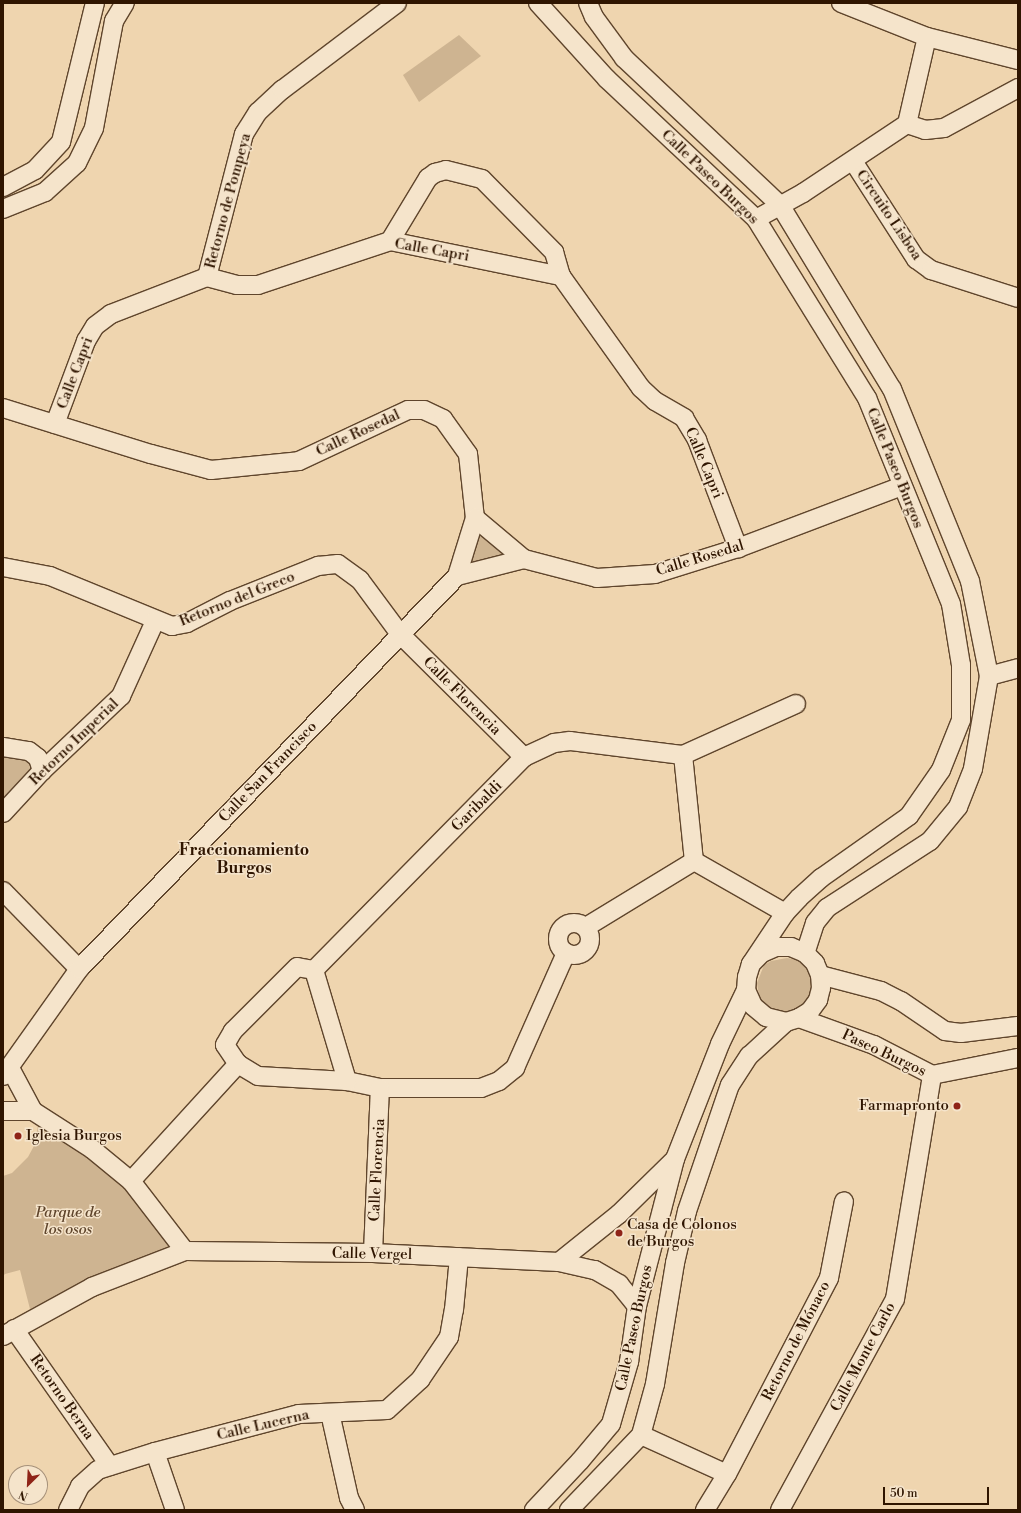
<!DOCTYPE html>
<html>
<head>
<meta charset="utf-8">
<style>
	body { margin:0 }
	#map { position:relative; width:1021px; height:1513px; overflow:hidden; background:#efd5af; font-family:"Libre Bodoni",serif }
	div>[style] { position:absolute }
	.green>* { inset:0; background:#ceb491 }
	.roads { filter:drop-shadow(1px 0 #5f452c) drop-shadow(-1px 0 #5f452c) drop-shadow(0 1px #5f452c) drop-shadow(0 -1px #5f452c) }
	.minor>* { height:18px; margin:-9px; padding:0 9px; transform-origin:9px; border-radius:9px; background:#f5e4cb }
	.minor>.ring { margin:-9px; padding:0; box-sizing:content-box; background:none; border:18px solid #f5e4cb; border-radius:50% }
	.dots>* { width:11px; height:11px; translate:-50% -50%; box-sizing:border-box; border:2px solid #f5e4cb; border-radius:50% }
	span { translate:-50% -50%; white-space:nowrap; text-align:center; line-height:1.15; -webkit-text-stroke:3px #f5e4cb; paint-order:stroke }
	.street-label { font-size:15px; color:#2f1500 }
	.poi-label { font-size:15px; color:#2f1500 }
	.right { translate:-100% -50%; text-align:right }
	.left { translate:0 -50%; text-align:left }
	.park-label { font-size:15px; color:#5f452c; font-style:italic }
	.neighbourhood-label { font-size:16px; color:#2f1500; font-weight:700 }
	.frame { position:absolute; inset:0; border:4px solid #2f1500; pointer-events:none }
	.north { position:absolute; left:8px; top:1465px; width:40px; height:40px; box-sizing:border-box; background:#f5e4cb; border:1px solid #a6917a; border-radius:50%; rotate:204deg; font-size:11px; font-weight:700; line-height:16px; text-align:center; color:#2f1500 }
	.north::after { content:''; display:block; margin:auto; width:14px; height:18px; background:#8f2418; clip-path:polygon(50% 0,100% 100%,50% 72%,0 100%) }
	.scale { position:absolute; left:883px; top:1487px; width:106px; height:18px; box-sizing:border-box; border:2px solid #2f1500; border-top:0; padding-left:5px; font-size:12px; line-height:14px; white-space:nowrap; color:#2f1500; -webkit-text-stroke:3px #f5e4cb; paint-order:stroke }
</style>
</head>
<body>
<div id="map">
	<div class="green">
		<div style="clip-path:polygon(459px 35px,481px 56px,419px 102px,403px 75px)"></div>
		<div style="clip-path:polygon(475px 525px,506px 555px,469px 568px)"></div>
		<div style="clip-path:polygon(3px 750px,29px 760px,30px 769px,29px 776px,3px 802px)"></div>
		<div style="clip-path:polygon(787px 958px,798px 960px,810px 973px,811px 995px,800px 1012px,774px 1015px,760px 1002px,757px 983px,764px 965px,771px 961px)"></div>
		<div style="clip-path:polygon(39px 1119px,100px 1157px,176px 1248px,158px 1252px,30px 1309px,20px 1270px,5px 1274px,3px 1276px,3px 1176px,12px 1173px,28px 1157px,35px 1144px)"></div>
	</div>
	<div class="roads">
		<div class="minor">
			<div style="left:538px;top:3px;width:103px;rotate:47.8deg"></div>
			<div style="left:607px;top:79px;width:204px;rotate:43.2deg"></div>
			<div style="left:756px;top:219px;width:211px;rotate:58.2deg"></div>
			<div style="left:867px;top:398px;width:222px;rotate:67.8deg"></div>
			<div style="left:951px;top:604px;width:62px;rotate:80.7deg"></div>
			<div style="left:961px;top:665px;width:55px;rotate:90deg"></div>
			<div style="left:961px;top:720px;width:54px;rotate:111.8deg"></div>
			<div style="left:941px;top:770px;width:56px;rotate:124.8deg"></div>
			<div style="left:909px;top:816px;width:108px;rotate:144.8deg"></div>
			<div style="left:821px;top:878px;width:30px;rotate:138deg"></div>
			<div style="left:799px;top:898px;width:21px;rotate:133deg"></div>
			<div style="left:785px;top:913px;width:61px;rotate:123.7deg"></div>
			<div style="left:588px;top:3px;width:15px;rotate:67deg"></div>
			<div style="left:594px;top:17px;width:51px;rotate:53.8deg"></div>
			<div style="left:624px;top:58px;width:214px;rotate:43.3deg"></div>
			<div style="left:780px;top:205px;width:215px;rotate:58.7deg"></div>
			<div style="left:892px;top:389px;width:207px;rotate:67.9deg"></div>
			<div style="left:970px;top:581px;width:97px;rotate:78.7deg"></div>
			<div style="left:989px;top:676px;width:94px;rotate:99.8deg"></div>
			<div style="left:973px;top:769px;width:41px;rotate:111.5deg"></div>
			<div style="left:958px;top:807px;width:44px;rotate:129.5deg"></div>
			<div style="left:930px;top:841px;width:123px;rotate:147deg"></div>
			<div style="left:827px;top:908px;width:19px;rotate:129deg"></div>
			<div style="left:815px;top:923px;width:32px;rotate:108deg"></div>
			<div style="left:841px;top:3px;width:92px;rotate:21.6deg"></div>
			<div style="left:927px;top:37px;width:94px;rotate:14.2deg"></div>
			<div style="left:907px;top:124px;width:19px;rotate:18deg"></div>
			<div style="left:925px;top:130px;width:19px;rotate:-6deg"></div>
			<div style="left:944px;top:128px;width:84px;rotate:-28.4deg"></div>
			<div style="left:853px;top:161px;width:117px;rotate:57.3deg"></div>
			<div style="left:916px;top:259px;width:19px;rotate:36deg"></div>
			<div style="left:931px;top:270px;width:91px;rotate:17.8deg"></div>
			<div style="left:3px;top:187px;width:36px;rotate:-28deg"></div>
			<div style="left:35px;top:170px;width:38px;rotate:-47deg"></div>
			<div style="left:61px;top:142px;width:143px;rotate:-76.3deg"></div>
			<div style="left:3px;top:209px;width:45px;rotate:-22deg"></div>
			<div style="left:45px;top:192px;width:43px;rotate:-42.2deg"></div>
			<div style="left:77px;top:163px;width:39px;rotate:-64deg"></div>
			<div style="left:94px;top:128px;width:109px;rotate:-79.4deg"></div>
			<div style="left:114px;top:21px;width:21px;rotate:-59deg"></div>
			<div style="left:756px;top:219px;width:54px;rotate:-29deg"></div>
			<div style="left:803px;top:193px;width:125px;rotate:-33.6deg"></div>
			<div style="left:907px;top:124px;width:89px;rotate:-77.1deg"></div>
			<div style="left:390px;top:241px;width:74px;rotate:-58.9deg"></div>
			<div style="left:428px;top:178px;width:9px;rotate:-36deg"></div>
			<div style="left:435px;top:173px;width:11px;rotate:-15deg"></div>
			<div style="left:446px;top:170px;width:37px;rotate:14deg"></div>
			<div style="left:482px;top:179px;width:103px;rotate:45.4deg"></div>
			<div style="left:554px;top:252px;width:25px;rotate:74deg"></div>
			<div style="left:561px;top:276px;width:138px;rotate:54.5deg"></div>
			<div style="left:641px;top:388px;width:19px;rotate:43deg"></div>
			<div style="left:655px;top:401px;width:34px;rotate:30deg"></div>
			<div style="left:684px;top:418px;width:26px;rotate:59deg"></div>
			<div style="left:697px;top:440px;width:116px;rotate:69.2deg"></div>
			<div style="left:207px;top:277px;width:148px;rotate:-75.5deg"></div>
			<div style="left:244px;top:134px;width:26px;rotate:-58deg"></div>
			<div style="left:258px;top:112px;width:33px;rotate:-43deg"></div>
			<div style="left:282px;top:90px;width:144px;rotate:-37.1deg"></div>
			<div style="left:3px;top:408px;width:155px;rotate:17.3deg"></div>
			<div style="left:151px;top:454px;width:62px;rotate:14.9deg"></div>
			<div style="left:211px;top:470px;width:88px;rotate:-5.8deg"></div>
			<div style="left:299px;top:461px;width:120px;rotate:-25.1deg"></div>
			<div style="left:408px;top:410px;width:16px"></div>
			<div style="left:424px;top:410px;width:21px;rotate:25deg"></div>
			<div style="left:443px;top:419px;width:43px;rotate:54.5deg"></div>
			<div style="left:468px;top:454px;width:64px;rotate:83.8deg"></div>
			<div style="left:475px;top:518px;width:64px;rotate:39.9deg"></div>
			<div style="left:524px;top:559px;width:75px;rotate:14.6deg"></div>
			<div style="left:597px;top:578px;width:58px;rotate:-3.9deg"></div>
			<div style="left:655px;top:574px;width:87px;rotate:-17.4deg"></div>
			<div style="left:738px;top:548px;width:175px;rotate:-20.7deg"></div>
			<div style="left:55px;top:424px;width:89px;rotate:-69.5deg"></div>
			<div style="left:86px;top:341px;width:17px;rotate:-59deg"></div>
			<div style="left:95px;top:326px;width:20px;rotate:-37deg"></div>
			<div style="left:111px;top:314px;width:103px;rotate:-21.1deg"></div>
			<div style="left:207px;top:277px;width:31px;rotate:15deg"></div>
			<div style="left:237px;top:285px;width:21px"></div>
			<div style="left:258px;top:285px;width:139px;rotate:-18.4deg"></div>
			<div style="left:390px;top:241px;width:175px;rotate:11.6deg"></div>
			<div style="left:3px;top:567px;width:48px;rotate:10.8deg"></div>
			<div style="left:50px;top:576px;width:132px;rotate:22.3deg"></div>
			<div style="left:172px;top:626px;width:15px;rotate:-11deg"></div>
			<div style="left:187px;top:623px;width:48px;rotate:-27.1deg"></div>
			<div style="left:230px;top:601px;width:95px;rotate:-21.7deg"></div>
			<div style="left:318px;top:566px;width:20px;rotate:-6deg"></div>
			<div style="left:338px;top:564px;width:27px;rotate:36deg"></div>
			<div style="left:360px;top:580px;width:67px;rotate:53.5deg"></div>
			<div style="left:400px;top:634px;width:175px;rotate:44.8deg"></div>
			<div style="left:457px;top:576px;width:69px;rotate:-14.2deg"></div>
			<div style="left:989px;top:676px;width:30px;rotate:-15deg"></div>
			<div style="left:3px;top:747px;width:26px;rotate:9deg"></div>
			<div style="left:29px;top:751px;width:11px;rotate:38deg"></div>
			<div style="left:38px;top:758px;width:14px;rotate:73deg"></div>
			<div style="left:683px;top:755px;width:124px;rotate:-24.3deg"></div>
			<div style="left:683px;top:755px;width:107px;rotate:84.1deg"></div>
			<div style="left:3px;top:813px;width:57px;rotate:-47.1deg"></div>
			<div style="left:42px;top:771px;width:109px;rotate:-43.5deg"></div>
			<div style="left:121px;top:696px;width:82px;rotate:-65.6deg"></div>
			<div style="left:694px;top:861px;width:105px;rotate:29.7deg"></div>
			<div style="left:3px;top:891px;width:109px;rotate:45.7deg"></div>
			<div class="ring" style="left:558px;top:923px;width:14px;height:14px"></div>
			<div style="left:586px;top:927px;width:127px;rotate:-31.4deg"></div>
			<div style="left:314px;top:970px;width:17px;rotate:-170deg"></div>
			<div style="left:297px;top:967px;width:91px;rotate:135deg"></div>
			<div style="left:233px;top:1031px;width:16px;rotate:120deg"></div>
			<div style="left:225px;top:1045px;width:23px;rotate:56deg"></div>
			<div style="left:238px;top:1064px;width:23px;rotate:31deg"></div>
			<div style="left:258px;top:1076px;width:89px;rotate:3.2deg"></div>
			<div style="left:347px;top:1081px;width:34px;rotate:12deg"></div>
			<div style="left:380px;top:1088px;width:101px"></div>
			<div style="left:481px;top:1088px;width:19px;rotate:-21deg"></div>
			<div style="left:499px;top:1081px;width:21px;rotate:-39deg"></div>
			<div style="left:515px;top:1068px;width:126px;rotate:-66.1deg"></div>
			<div style="left:314px;top:970px;width:299px;rotate:-45.4deg"></div>
			<div style="left:524px;top:757px;width:33px;rotate:-25deg"></div>
			<div style="left:554px;top:743px;width:16px;rotate:-7deg"></div>
			<div style="left:570px;top:741px;width:114px;rotate:7.1deg"></div>
			<div style="left:314px;top:970px;width:116px;rotate:73.4deg"></div>
			<div style="left:820px;top:975px;width:63px;rotate:14.7deg"></div>
			<div style="left:881px;top:991px;width:22px;rotate:27deg"></div>
			<div style="left:901px;top:1001px;width:53px;rotate:34.3deg"></div>
			<div style="left:945px;top:1031px;width:16px;rotate:7deg"></div>
			<div style="left:961px;top:1033px;width:57px;rotate:-7deg"></div>
			<div style="left:799px;top:1018px;width:80px;rotate:19.8deg"></div>
			<div style="left:874px;top:1045px;width:65px;rotate:27.3deg"></div>
			<div style="left:932px;top:1075px;width:88px;rotate:-11.2deg"></div>
			<div style="left:10px;top:1068px;width:49px;rotate:61.9deg"></div>
			<div style="left:3px;top:1076px;width:131px;rotate:-54.6deg"></div>
			<div style="left:79px;top:969px;width:545px;rotate:-46.11deg"></div>
			<div style="left:457px;top:576px;width:61px;rotate:-72.8deg"></div>
			<div style="left:3px;top:1111px;width:30px"></div>
			<div style="left:33px;top:1111px;width:70px;rotate:32.8deg"></div>
			<div style="left:92px;top:1149px;width:50px;rotate:39.4deg"></div>
			<div style="left:131px;top:1181px;width:88px;rotate:52.4deg"></div>
			<div style="left:131px;top:1181px;width:159px;rotate:-47.6deg"></div>
			<div style="left:373px;top:1253px;width:165px;rotate:-87.6deg"></div>
			<div style="left:559px;top:1262px;width:77px;rotate:-38.7deg"></div>
			<div style="left:619px;top:1214px;width:78px;rotate:-44.5deg"></div>
			<div style="left:14px;top:1329px;width:167px;rotate:55deg"></div>
			<div style="left:3px;top:1336px;width:102px;rotate:-28.8deg"></div>
			<div style="left:92px;top:1287px;width:100px;rotate:-21.2deg"></div>
			<div style="left:185px;top:1251px;width:188px;rotate:0.6deg"></div>
			<div style="left:373px;top:1253px;width:186px;rotate:2.8deg"></div>
			<div style="left:559px;top:1262px;width:37px;rotate:13deg"></div>
			<div style="left:595px;top:1270px;width:28px;rotate:30deg"></div>
			<div style="left:619px;top:1284px;width:28px;rotate:51deg"></div>
			<div style="left:330px;top:1413px;width:87px;rotate:77.4deg"></div>
			<div style="left:349px;top:1498px;width:13px;rotate:63deg"></div>
			<div style="left:641px;top:1435px;width:94px;rotate:24.4deg"></div>
			<div style="left:155px;top:1452px;width:61px;rotate:71deg"></div>
			<div style="left:68px;top:1510px;width:27px;rotate:-63deg"></div>
			<div style="left:80px;top:1486px;width:24px;rotate:-42deg"></div>
			<div style="left:98px;top:1470px;width:60px;rotate:-17.5deg"></div>
			<div style="left:155px;top:1452px;width:149px;rotate:-14.8deg"></div>
			<div style="left:299px;top:1414px;width:88px;rotate:-2.6deg"></div>
			<div style="left:387px;top:1410px;width:45px;rotate:-42.3deg"></div>
			<div style="left:420px;top:1380px;width:52px;rotate:-56deg"></div>
			<div style="left:449px;top:1337px;width:27px;rotate:-80deg"></div>
			<div style="left:454px;top:1310px;width:53px;rotate:-84.6deg"></div>
			<div style="left:534px;top:1510px;width:67px;rotate:-46.8deg"></div>
			<div style="left:580px;top:1461px;width:48px;rotate:-50deg"></div>
			<div style="left:611px;top:1424px;width:65px;rotate:-73.8deg"></div>
			<div style="left:629px;top:1362px;width:57px;rotate:-81.9deg"></div>
			<div style="left:637px;top:1306px;width:152px;rotate:-75.5deg"></div>
			<div style="left:675px;top:1159px;width:123px;rotate:-68.6deg"></div>
			<div style="left:720px;top:1044px;width:60px;rotate:-64.3deg"></div>
			<div style="left:569px;top:1510px;width:104px;rotate:-46.2deg"></div>
			<div style="left:641px;top:1435px;width:53px;rotate:-74.6deg"></div>
			<div style="left:655px;top:1384px;width:123px;rotate:-80.6deg"></div>
			<div style="left:675px;top:1263px;width:53px;rotate:-77deg"></div>
			<div style="left:687px;top:1211px;width:133px;rotate:-71.2deg"></div>
			<div style="left:730px;top:1085px;width:35px;rotate:-57deg"></div>
			<div style="left:749px;top:1056px;width:50px;rotate:-42.6deg"></div>
			<div style="left:786px;top:1022px;width:14px;rotate:-17deg"></div>
			<div style="left:799px;top:1018px;width:13px;rotate:-32deg"></div>
			<div style="left:810px;top:1011px;width:14px;rotate:-54deg"></div>
			<div style="left:818px;top:1000px;width:12px;rotate:-76deg"></div>
			<div style="left:821px;top:988px;width:13px;rotate:-94deg"></div>
			<div style="left:820px;top:975px;width:13px;rotate:-113deg"></div>
			<div style="left:815px;top:963px;width:14px;rotate:-135deg"></div>
			<div style="left:805px;top:953px;width:15px;rotate:-157deg"></div>
			<div style="left:791px;top:947px;width:15px;rotate:180deg"></div>
			<div style="left:776px;top:947px;width:15px;rotate:157deg"></div>
			<div style="left:762px;top:953px;width:16px;rotate:135deg"></div>
			<div style="left:751px;top:964px;width:14px;rotate:107deg"></div>
			<div style="left:747px;top:977px;width:13px;rotate:94deg"></div>
			<div style="left:746px;top:990px;width:17px;rotate:66deg"></div>
			<div style="left:753px;top:1006px;width:17px;rotate:40deg"></div>
			<div style="left:766px;top:1017px;width:21px;rotate:14deg"></div>
			<div style="left:705px;top:1510px;width:42px;rotate:-58.6deg"></div>
			<div style="left:727px;top:1474px;width:221px;rotate:-62.5deg"></div>
			<div style="left:829px;top:1278px;width:78px;rotate:-79deg"></div>
			<div style="left:780px;top:1510px;width:240px;rotate:-61.4deg"></div>
			<div style="left:895px;top:1299px;width:227px;rotate:-80.6deg"></div>
		</div>
	</div>
	<div class="dots">
		<div style="left:957px;top:1106px;background:#8f2418"></div>
		<div style="left:18px;top:1136px;background:#8f2418"></div>
		<div style="left:619px;top:1233px;background:#8f2418"></div>
	</div>
	<div class="street-label">
		<span style="left:710px;top:177px;rotate:44deg">Calle Paseo Burgos</span>
		<span style="left:228px;top:201px;rotate:-75deg">Retorno de Pompeya</span>
		<span style="left:889px;top:215px;rotate:56deg">Circuito Lisboa</span>
		<span style="left:432px;top:250px;rotate:10deg">Calle Capri</span>
		<span style="left:75px;top:373px;rotate:-69deg">Calle Capri</span>
		<span style="left:358px;top:433px;rotate:-25deg">Calle Rosedal</span>
		<span style="left:704px;top:463px;rotate:67deg">Calle Capri</span>
		<span style="left:895px;top:468px;rotate:68deg">Calle Paseo Burgos</span>
		<span style="left:700px;top:558px;rotate:-17deg">Calle Rosedal</span>
		<span style="left:237px;top:599px;rotate:-22deg">Retorno del Greco</span>
		<span style="left:462px;top:696px;rotate:45deg">Calle Florencia</span>
		<span style="left:74px;top:742px;rotate:-44deg">Retorno Imperial</span>
		<span style="left:268px;top:772px;rotate:-46deg">Calle San Francisco</span>
		<span style="left:477px;top:806px;rotate:-45deg">Garibaldi</span>
		<span style="left:884px;top:1053px;rotate:25deg">Paseo Burgos</span>
		<span style="left:377px;top:1170px;rotate:-87deg">Calle Florencia</span>
		<span style="left:372px;top:1254px;rotate:1deg">Calle Vergel</span>
		<span style="left:634px;top:1328px;rotate:-78deg">Calle Paseo Burgos</span>
		<span style="left:796px;top:1341px;rotate:-63deg">Retorno de Mónaco</span>
		<span style="left:863px;top:1357px;rotate:-62deg">Calle Monte Carlo</span>
		<span style="left:62px;top:1397px;rotate:55deg">Retorno Berna</span>
		<span style="left:263px;top:1425px;rotate:-13deg">Calle Lucerna</span>
	</div>
	<div class="poi-label">
		<span class="right" style="left:949px;top:1106px">Farmapronto</span>
		<span class="left" style="left:26px;top:1136px">Iglesia Burgos</span>
		<span class="left" style="left:627px;top:1233px">Casa de Colonos<br>de Burgos</span>
	</div>
	<div class="park-label">
		<span style="left:68px;top:1221px">Parque de<br>los osos</span>
	</div>
	<div class="neighbourhood-label">
		<span style="left:244px;top:859px">Fraccionamiento<br>Burgos</span>
	</div>
	<div class="frame"></div>
	<div class="north">N</div>
	<div class="scale">50 m</div>
</div>
</body>
</html>
